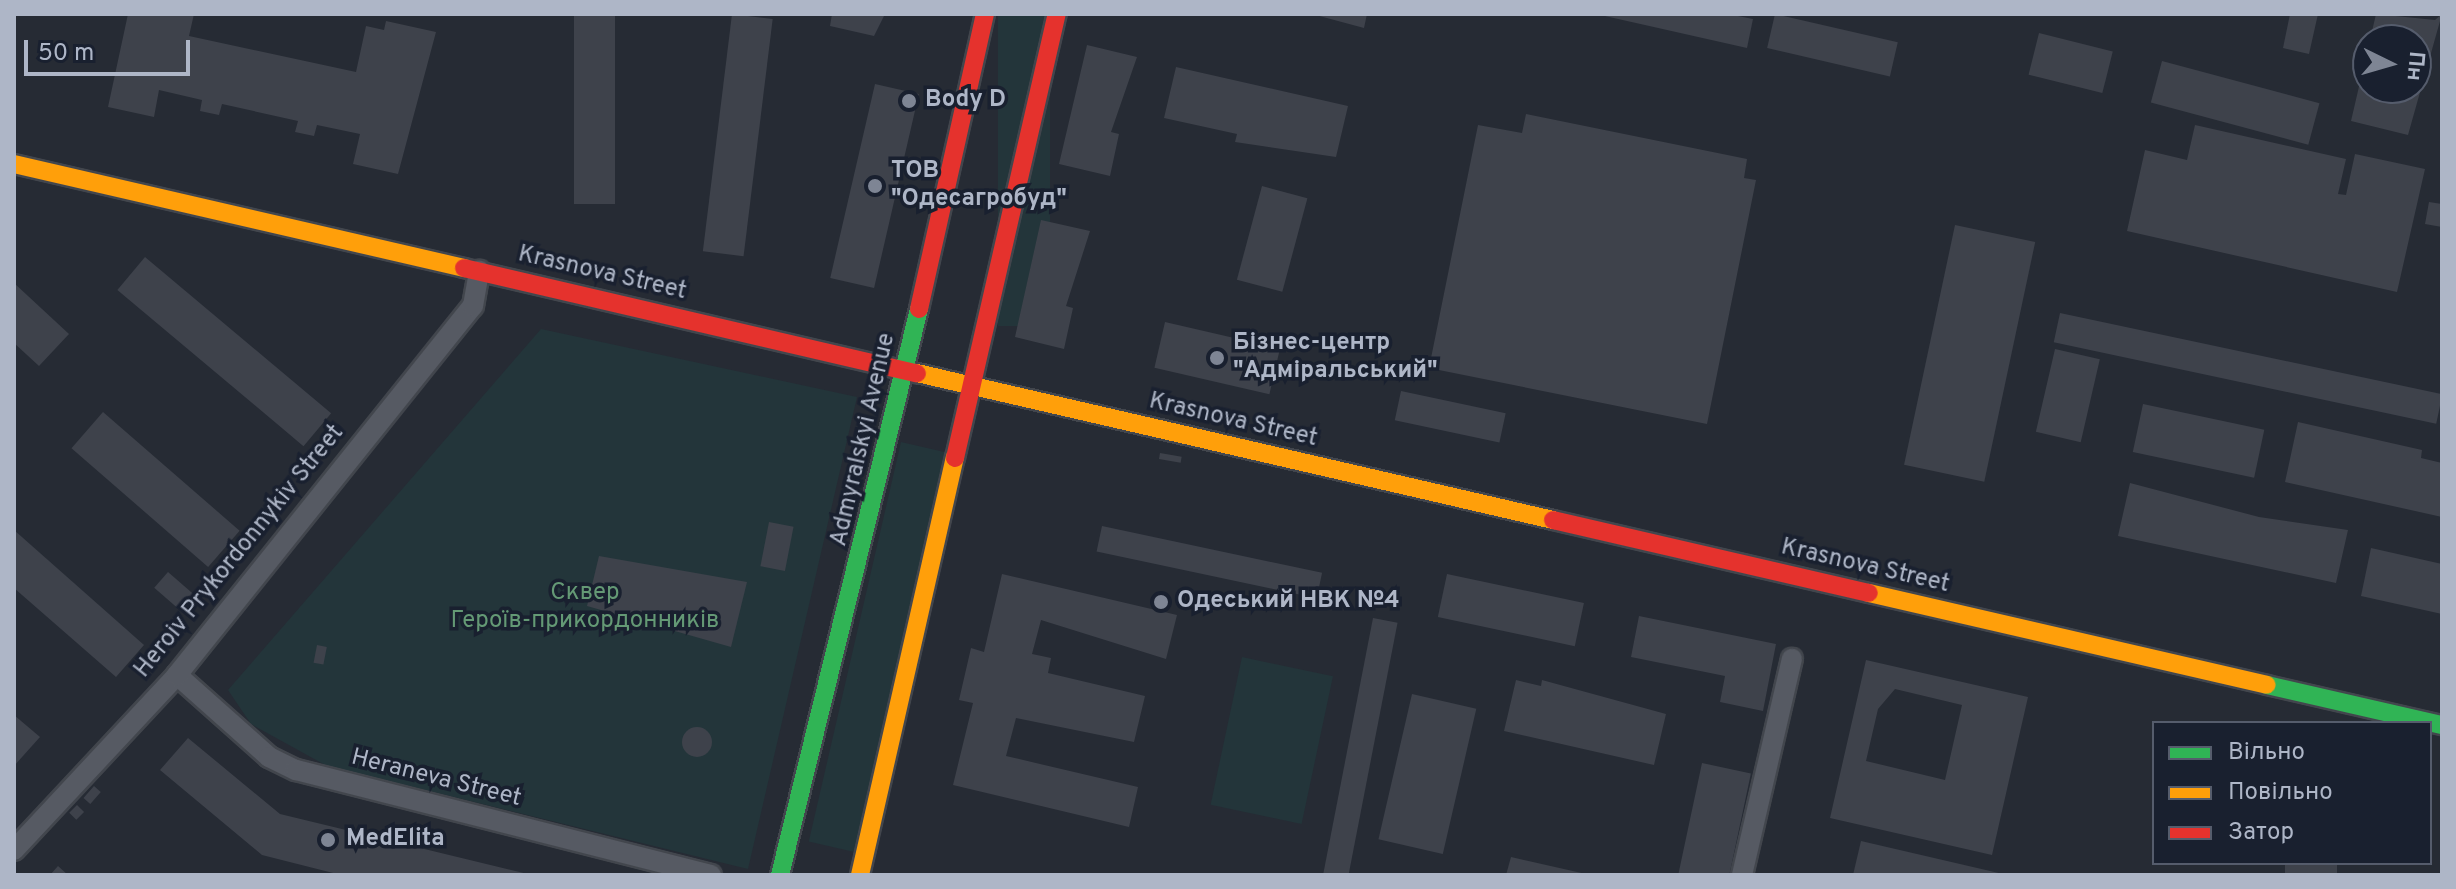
<!DOCTYPE html>
<html>
<head>
<meta charset="utf-8">
<style>
	body { margin:0 }
	#map { position:relative; width:2456px; height:889px; overflow:hidden; background:#262b34; font-family:Overpass,sans-serif }
	div>[style] { position:absolute }
	.green>* { inset:0; background:#23353a; transform-origin:0 0 }
	.building>* { inset:0; background:#3e424b; transform-origin:0 0 }
	.round { border-radius:50% }
	.roads { filter:drop-shadow(2px 0 #42464d) drop-shadow(-2px 0 #42464d) drop-shadow(0 2px #42464d) drop-shadow(0 -2px #42464d) }
	.street>* { height:20px; margin:-10px; padding:0 10px; transform-origin:10px; border-radius:10px; background:#565a63 }
	.fast>* { height:18px; margin:-9px; padding:0 9px; transform-origin:9px; border-radius:9px; background:#30b455 }
	.slow>* { height:18px; margin:-9px; padding:0 9px; transform-origin:9px; border-radius:9px; background:#ff9f0a }
	.jam>* { height:18px; margin:-9px; padding:0 9px; transform-origin:9px; border-radius:9px; background:#e5322d }
	.dots>* { width:22px; height:22px; translate:-50% -50%; box-sizing:border-box; border:4px solid #19202f; border-radius:50% }
	span { translate:-50% -50%; white-space:nowrap; text-align:center; line-height:1.15; -webkit-text-stroke:7px #19202f; paint-order:stroke }
	.poi-label { font-size:24px; color:#aeb6c7; font-weight:700 }
	.left { translate:0 -50%; text-align:left }
	.street-label { font-size:24px; color:#aeb6c7 }
	.park-label { font-size:24px; color:#649975 }
	.frame { position:absolute; inset:0; border:16px solid #aeb6c7; pointer-events:none }
	.legend { position:absolute; left:2152px; top:721px; width:280px; height:144px; box-sizing:border-box; background:#19202f; border:2px solid #555c6c; margin:0; padding:10px 14px; list-style:none; font-size:24px; color:#aeb6c7 }
	.legend li { display:flex; align-items:center; gap:16px; height:40px }
	.legend b { width:40px; border:2px solid #555c6c }
	.north { position:absolute; left:2352px; top:24px; width:80px; height:80px; box-sizing:border-box; background:#19202f; border:2px solid #555c6c; border-radius:50%; rotate:95deg; font-size:22px; font-weight:700; line-height:32px; text-align:center; color:#aeb6c7 }
	.north::after { content:''; display:block; margin:auto; width:28px; height:36px; background:#7e8594; clip-path:polygon(50% 0,100% 100%,50% 72%,0 100%) }
	.scale { position:absolute; left:24px; top:40px; width:166px; height:36px; box-sizing:border-box; border:4px solid #aeb6c7; border-top:0; padding-left:10px; font-size:24px; line-height:28px; white-space:nowrap; color:#aeb6c7; -webkit-text-stroke:6px #19202f; paint-order:stroke }
</style>
</head>
<body>
<div id="map">
	<div class="green">
		<div style="left:998px;top:14px;width:52px;height:312px"></div>
		<div style="clip-path:polygon(541px 329px,857px 397px,748px 869px,327px 766px,251px 724px,228px 690px)"></div>
		<div style="left:901px;top:442px;width:50px;height:410px;rotate:13deg"></div>
		<div style="left:1242px;top:657px;width:93px;height:151px;rotate:12deg"></div>
	</div>
	<div class="building">
		<div style="clip-path:polygon(128px 14px,194px 14px,189px 36px,356px 72px,366px 26px,384px 30px,386px 21px,436px 32px,398px 174px,353px 164px,360px 134px,317px 125px,314px 136px,295px 132px,298px 121px,222px 104px,219px 115px,200px 111px,202px 100px,159px 90px,154px 117px,108px 107px)"></div>
		<div style="left:574px;top:14px;width:41px;height:190px"></div>
		<div style="left:732px;top:14px;width:41px;height:239px;rotate:7deg"></div>
		<div style="clip-path:polygon(832px 14px,885px 14px,874px 36px,830px 26px)"></div>
		<div style="clip-path:polygon(1312px 14px,1367px 14px,1364px 28px)"></div>
		<div style="clip-path:polygon(1596px 14px,1728px 14px,1753px 19px,1747px 48px)"></div>
		<div style="left:1775px;top:14px;width:126px;height:35px;rotate:13deg"></div>
		<div style="clip-path:polygon(2290px 14px,2318px 14px,2309px 54px,2283px 48px)"></div>
		<div style="clip-path:polygon(2376px 14px,2435px 20px,2442px 14px,2408px 135px,2351px 121px,2367px 52px,2368px 88px,2416px 88px,2416px 40px,2370px 40px)"></div>
		<div style="left:2039px;top:33px;width:76px;height:43px;rotate:14deg"></div>
		<div style="clip-path:polygon(1087px 45px,1137px 57px,1111px 132px,1119px 134px,1110px 176px,1059px 164px)"></div>
		<div style="left:2162px;top:61px;width:163px;height:43px;rotate:15deg"></div>
		<div style="clip-path:polygon(1176px 67px,1348px 106px,1336px 157px,1235px 142px,1237px 134px,1164px 118px)"></div>
		<div style="left:875px;top:84px;width:45px;height:199px;rotate:13deg"></div>
		<div style="clip-path:polygon(1526px 114px,1747px 159px,1744px 178px,1756px 180px,1707px 424px,1429px 368px,1478px 125px,1522px 133px)"></div>
		<div style="clip-path:polygon(2195px 125px,2346px 159px,2338px 194px,2346px 195px,2355px 154px,2425px 169px,2397px 292px,2127px 231px,2145px 150px,2187px 160px)"></div>
		<div style="left:1262px;top:186px;width:47px;height:97px;rotate:15deg"></div>
		<div style="clip-path:polygon(2429px 202px,2442px 204px,2442px 227px,2425px 224px)"></div>
		<div style="clip-path:polygon(1041px 220px,1090px 231px,1066px 306px,1073px 308px,1064px 349px,1015px 337px)"></div>
		<div style="left:1955px;top:225px;width:82px;height:245px;rotate:12deg"></div>
		<div style="left:145px;top:257px;width:243px;height:43px;rotate:40deg"></div>
		<div style="clip-path:polygon(14px 283px,69px 334px,39px 366px,14px 343px)"></div>
		<div style="left:2060px;top:313px;width:391px;height:30px;rotate:12deg"></div>
		<div style="left:1165px;top:322px;width:118px;height:47px;rotate:13deg"></div>
		<div style="left:2055px;top:349px;width:46px;height:85px;rotate:13deg"></div>
		<div style="left:1401px;top:391px;width:107px;height:30px;rotate:12deg"></div>
		<div style="left:2143px;top:404px;width:124px;height:49px;rotate:12deg"></div>
		<div style="left:103px;top:412px;width:181px;height:48px;rotate:41deg"></div>
		<div style="clip-path:polygon(2298px 422px,2422px 450px,2421px 458px,2442px 463px,2442px 517px,2285px 482px)"></div>
		<div style="left:1160px;top:453px;width:22px;height:6px;rotate:10deg"></div>
		<div style="clip-path:polygon(2130px 483px,2259px 517px,2348px 530px,2336px 583px,2118px 536px)"></div>
		<div style="left:769px;top:522px;width:25px;height:45px;rotate:11deg"></div>
		<div style="left:1102px;top:526px;width:225px;height:26px;rotate:12deg"></div>
		<div style="clip-path:polygon(14px 530px,144px 645px,116px 677px,14px 588px)"></div>
		<div style="clip-path:polygon(2371px 548px,2442px 564px,2442px 614px,2361px 596px)"></div>
		<div style="clip-path:polygon(599px 556px,747px 582px,731px 647px,587px 606px)"></div>
		<div style="left:168px;top:572px;width:37px;height:21px;rotate:41deg"></div>
		<div style="clip-path:polygon(1002px 574px,1177px 615px,1166px 659px,1041px 620px,1032px 654px,1051px 658px,1048px 673px,1145px 696px,1134px 742px,1016px 718px,1006px 756px,1138px 787px,1129px 827px,953px 785px,973px 703px,959px 700px,971px 648px,984px 652px)"></div>
		<div style="left:1447px;top:574px;width:140px;height:44px;rotate:12deg"></div>
		<div style="clip-path:polygon(1639px 616px,1776px 644px,1763px 711px,1720px 702px,1725px 676px,1631px 657px)"></div>
		<div style="left:1373px;top:618px;width:25px;height:263px;rotate:11deg"></div>
		<div style="left:317px;top:645px;width:10px;height:18px;rotate:11deg"></div>
		<div style="clip-path:polygon(evenodd,1866px 660px,2028px 697px,1992px 855px,1830px 818px,1866px 660px,1895px 689px,1962px 705px,1945px 780px,1866px 761px,1878px 709px,1895px 689px)"></div>
		<div style="clip-path:polygon(1516px 680px,1541px 686px,1542px 680px,1666px 714px,1654px 765px,1504px 731px)"></div>
		<div style="left:1412px;top:694px;width:66px;height:149px;rotate:13deg"></div>
		<div style="clip-path:polygon(14px 715px,40px 737px,14px 766px)"></div>
		<div class="round" style="left:682px;top:727px;width:30px;height:30px"></div>
		<div style="clip-path:polygon(188px 738px,280px 814px,532px 875px,341px 875px,262px 855px,160px 770px)"></div>
		<div style="left:1702px;top:763px;width:50px;height:115px;rotate:12deg"></div>
		<div style="left:94px;top:786px;width:9px;height:16px;rotate:41deg"></div>
		<div style="left:77px;top:805px;width:10px;height:11px;rotate:45deg"></div>
		<div style="clip-path:polygon(1861px 841px,2003px 874px,2003px 875px,1853px 875px)"></div>
		<div style="clip-path:polygon(1511px 857px,1586px 874px,1585px 875px,1506px 875px)"></div>
		<div style="left:2285px;top:863px;width:52px;height:12px"></div>
		<div style="clip-path:polygon(58px 866px,68px 875px,50px 875px)"></div>
	</div>
	<div class="roads">
		<div class="street">
			<div style="left:177px;top:675px;width:123px;rotate:41.7deg"></div>
			<div style="left:269px;top:757px;width:30px;rotate:26deg"></div>
			<div style="left:296px;top:770px;width:428px;rotate:14.2deg"></div>
			<div style="left:14px;top:850px;width:239px;rotate:-47deg"></div>
			<div style="left:177px;top:675px;width:473px;rotate:-51.3deg"></div>
			<div style="left:473px;top:306px;width:36px;rotate:-80deg"></div>
			<div style="left:1742px;top:875px;width:222px;rotate:-77deg"></div>
		</div>
		<div class="fast">
			<div style="left:2267px;top:685px;width:180px;rotate:12.9deg"></div>
			<div style="left:780px;top:875px;width:583px;rotate:-76.2deg"></div>
		</div>
		<div class="slow">
			<div style="left:14px;top:164px;width:462px;rotate:13deg"></div>
			<div style="left:917px;top:373px;width:653px;rotate:13.01deg"></div>
			<div style="left:1869px;top:593px;width:408px;rotate:13deg"></div>
			<div style="left:860px;top:875px;width:428px;rotate:-77.2deg"></div>
		</div>
		<div class="jam">
			<div style="left:464px;top:268px;width:465px;rotate:13.1deg"></div>
			<div style="left:919px;top:309px;width:302px;rotate:-77.4deg"></div>
			<div style="left:955px;top:458px;width:456px;rotate:-77.1deg"></div>
			<div style="left:1553px;top:520px;width:324px;rotate:13deg"></div>
		</div>
	</div>
	<div class="dots">
		<div style="left:909px;top:101px;background:#7e8594"></div>
		<div style="left:875px;top:186px;background:#7e8594"></div>
		<div style="left:1217px;top:358px;background:#7e8594"></div>
		<div style="left:1161px;top:602px;background:#7e8594"></div>
		<div style="left:328px;top:840px;background:#7e8594"></div>
	</div>
	<div class="poi-label">
		<span class="left" style="left:925px;top:101px">Body D</span>
		<span class="left" style="left:891px;top:186px">ТОВ<br>"Одесагробуд"</span>
		<span class="left" style="left:1233px;top:358px">Бізнес-центр<br>"Адміральський"</span>
		<span class="left" style="left:1177px;top:602px">Одеський НВК №4</span>
		<span class="left" style="left:346px;top:840px">MedElita</span>
	</div>
	<div class="street-label">
		<span style="left:602px;top:274px;rotate:13deg">Krasnova Street</span>
		<span style="left:1233px;top:421px;rotate:13deg">Krasnova Street</span>
		<span style="left:864px;top:440px;rotate:-77deg">Admyralskyi Avenue</span>
		<span style="left:240px;top:552px;rotate:-51deg">Heroiv Prykordonnykiv Street</span>
		<span style="left:1865px;top:567px;rotate:13deg">Krasnova Street</span>
		<span style="left:436px;top:779px;rotate:14deg">Heraneva Street</span>
	</div>
	<div class="park-label">
		<span style="left:585px;top:608px">Сквер<br>Героїв-прикордонників</span>
	</div>
	<div class="frame"></div>
	<ul class="legend">
	<li><b style="height:10px;background:#30b455"></b>Вільно</li>
	<li><b style="height:10px;background:#ff9f0a"></b>Повільно</li>
	<li><b style="height:10px;background:#e5322d"></b>Затор</li>
	</ul>
	<div class="north">Пн</div>
	<div class="scale">50 m</div>
</div>
</body>
</html>
